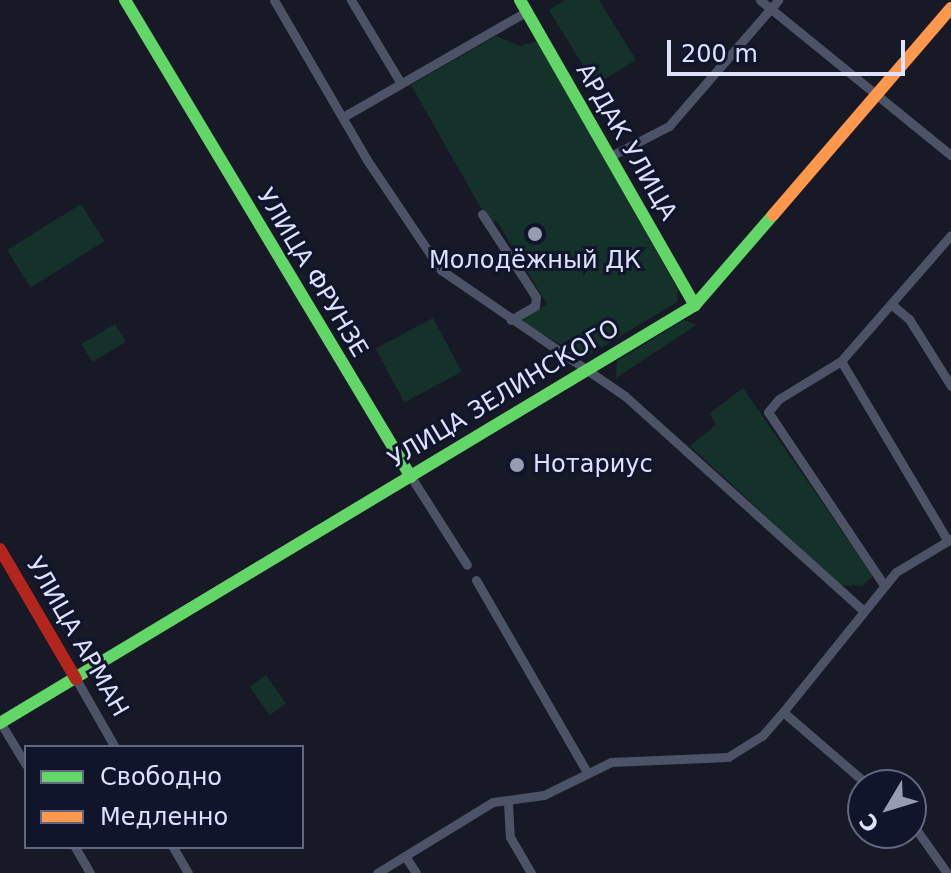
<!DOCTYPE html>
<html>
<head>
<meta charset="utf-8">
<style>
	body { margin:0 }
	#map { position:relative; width:951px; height:873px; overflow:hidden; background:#171926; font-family:"DejaVu Sans",sans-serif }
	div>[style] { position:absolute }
	.green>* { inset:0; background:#14322a; transform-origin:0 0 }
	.street>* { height:9px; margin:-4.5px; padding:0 4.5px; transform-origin:4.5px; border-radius:4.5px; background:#4d5366 }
	.fast>* { height:12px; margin:-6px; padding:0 6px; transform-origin:6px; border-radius:6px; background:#63d668 }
	.slow>* { height:12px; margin:-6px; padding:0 6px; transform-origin:6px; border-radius:6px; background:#ff974d }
	.jam>* { height:12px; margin:-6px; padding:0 6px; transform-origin:6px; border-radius:6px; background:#b3261e }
	.dots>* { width:22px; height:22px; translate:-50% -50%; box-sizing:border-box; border:4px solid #11152c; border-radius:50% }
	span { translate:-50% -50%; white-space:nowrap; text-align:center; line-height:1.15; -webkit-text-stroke:6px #11152c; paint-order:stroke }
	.street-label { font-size:24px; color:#dde3ff }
	.poi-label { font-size:24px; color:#dde3ff }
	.left { translate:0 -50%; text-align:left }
	.legend { position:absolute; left:24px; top:745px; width:280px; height:104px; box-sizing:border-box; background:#11152c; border:2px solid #636780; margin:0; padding:10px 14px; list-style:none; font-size:24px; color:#dde3ff }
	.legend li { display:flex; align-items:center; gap:16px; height:40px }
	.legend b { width:40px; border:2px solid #636780 }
	.north { position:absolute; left:847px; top:769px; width:80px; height:80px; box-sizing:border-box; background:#11152c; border:2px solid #636780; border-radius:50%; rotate:232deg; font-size:22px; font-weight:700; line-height:32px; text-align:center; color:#dde3ff }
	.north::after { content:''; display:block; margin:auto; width:28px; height:36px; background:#989cb3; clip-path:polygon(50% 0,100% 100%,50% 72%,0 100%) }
	.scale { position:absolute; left:667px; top:40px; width:238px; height:36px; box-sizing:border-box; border:4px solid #dde3ff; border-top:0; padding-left:10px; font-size:24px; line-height:28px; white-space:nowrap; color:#dde3ff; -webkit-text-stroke:6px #11152c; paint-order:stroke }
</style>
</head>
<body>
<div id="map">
	<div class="green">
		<div style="clip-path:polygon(565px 0,599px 0,636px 60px,595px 85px,549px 10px)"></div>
		<div style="clip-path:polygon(496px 36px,520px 46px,538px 41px,678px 290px,677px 302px,584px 358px,525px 324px,524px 317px,547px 304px,496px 220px,490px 224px,411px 85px)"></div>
		<div style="left:81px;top:204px;width:44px;height:87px;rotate:58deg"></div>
		<div style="left:433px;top:318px;width:61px;height:65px;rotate:62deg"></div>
		<div style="clip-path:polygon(684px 320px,696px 325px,616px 378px,617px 361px)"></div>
		<div style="left:115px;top:324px;width:21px;height:39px;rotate:59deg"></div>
		<div style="clip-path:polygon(743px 388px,873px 576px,862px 586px,841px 585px,690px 446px,716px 425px,710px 413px)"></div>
		<div style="left:266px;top:675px;width:35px;height:20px;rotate:55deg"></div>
	</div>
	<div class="street">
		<div style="left:274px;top:0;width:185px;rotate:59.8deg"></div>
		<div style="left:367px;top:160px;width:133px;rotate:56.1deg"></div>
		<div style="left:441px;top:270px;width:223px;rotate:34.4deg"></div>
		<div style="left:625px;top:396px;width:321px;rotate:42deg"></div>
		<div style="left:351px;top:0;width:96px;rotate:59.1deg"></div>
		<div style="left:760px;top:0;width:246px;rotate:39.1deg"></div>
		<div style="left:343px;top:117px;width:212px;rotate:-29.9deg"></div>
		<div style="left:609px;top:157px;width:68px;rotate:-27.3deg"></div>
		<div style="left:669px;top:126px;width:167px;rotate:-49.1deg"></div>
		<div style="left:482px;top:214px;width:99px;rotate:57deg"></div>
		<div style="left:536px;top:297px;width:9px;rotate:96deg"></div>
		<div style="left:535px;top:306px;width:28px;rotate:150deg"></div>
		<div style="left:891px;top:304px;width:23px;rotate:40deg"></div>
		<div style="left:909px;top:319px;width:79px;rotate:57.9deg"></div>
		<div style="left:841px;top:361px;width:209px;rotate:59.3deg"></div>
		<div style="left:411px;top:477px;width:104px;rotate:57.5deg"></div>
		<div style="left:476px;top:580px;width:222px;rotate:60deg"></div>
		<div style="left:884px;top:585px;width:208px;rotate:-123.8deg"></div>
		<div style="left:768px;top:412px;width:17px;rotate:-50deg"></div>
		<div style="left:779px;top:399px;width:73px;rotate:-31.5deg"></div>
		<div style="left:841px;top:361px;width:167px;rotate:-48.9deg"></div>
		<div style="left:76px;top:679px;width:78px;rotate:60.2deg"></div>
		<div style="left:0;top:722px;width:50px;rotate:58.8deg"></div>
		<div style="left:868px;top:785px;width:112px;rotate:-139.3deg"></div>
		<div style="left:783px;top:712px;width:180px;rotate:-51.1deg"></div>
		<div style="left:896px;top:572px;width:64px;rotate:-31deg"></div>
		<div style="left:508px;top:802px;width:35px;rotate:87deg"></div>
		<div style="left:510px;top:837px;width:42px;rotate:59.7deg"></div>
		<div style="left:911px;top:822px;width:62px;rotate:54.8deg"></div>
		<div style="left:75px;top:847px;width:30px;rotate:60deg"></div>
		<div style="left:173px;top:847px;width:30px;rotate:60deg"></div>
		<div style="left:405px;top:856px;width:20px;rotate:57deg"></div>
		<div style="left:377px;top:873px;width:136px;rotate:-31.5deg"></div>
		<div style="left:493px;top:802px;width:51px;rotate:-7.8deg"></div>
		<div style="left:544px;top:795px;width:75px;rotate:-26.2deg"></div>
		<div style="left:611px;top:762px;width:117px;rotate:-2.4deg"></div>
		<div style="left:728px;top:757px;width:40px;rotate:-32deg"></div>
		<div style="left:762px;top:736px;width:32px;rotate:-49deg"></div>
	</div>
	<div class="fast">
		<div style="left:125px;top:0;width:556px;rotate:59.05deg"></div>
		<div style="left:520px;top:0;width:352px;rotate:60.2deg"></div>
		<div style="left:0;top:723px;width:811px;rotate:-31.02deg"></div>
		<div style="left:695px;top:305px;width:119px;rotate:-49.1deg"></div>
	</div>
	<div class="slow">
		<div style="left:773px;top:215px;width:273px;rotate:-49.3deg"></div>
	</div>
	<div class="jam">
		<div style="left:0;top:549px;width:151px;rotate:59.7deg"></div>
	</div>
	<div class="dots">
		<div style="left:535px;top:234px;background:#989cb3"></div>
		<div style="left:517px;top:465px;background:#989cb3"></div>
	</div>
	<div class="street-label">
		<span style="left:626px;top:142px;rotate:60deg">АРДАК УЛИЦА</span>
		<span style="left:312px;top:273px;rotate:59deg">УЛИЦА ФРУНЗЕ</span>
		<span style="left:504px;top:394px;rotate:-31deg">УЛИЦА ЗЕЛИНСКОГО</span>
		<span style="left:77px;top:637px;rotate:60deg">УЛИЦА АРМАН</span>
	</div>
	<div class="poi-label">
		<span style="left:535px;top:261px">Молодёжный ДК</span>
		<span class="left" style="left:533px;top:465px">Нотариус</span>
	</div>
	<ul class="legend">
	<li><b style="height:10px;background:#63d668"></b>Свободно</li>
	<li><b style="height:10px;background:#ff974d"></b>Медленно</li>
	</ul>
	<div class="north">С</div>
	<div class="scale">200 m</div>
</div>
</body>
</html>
